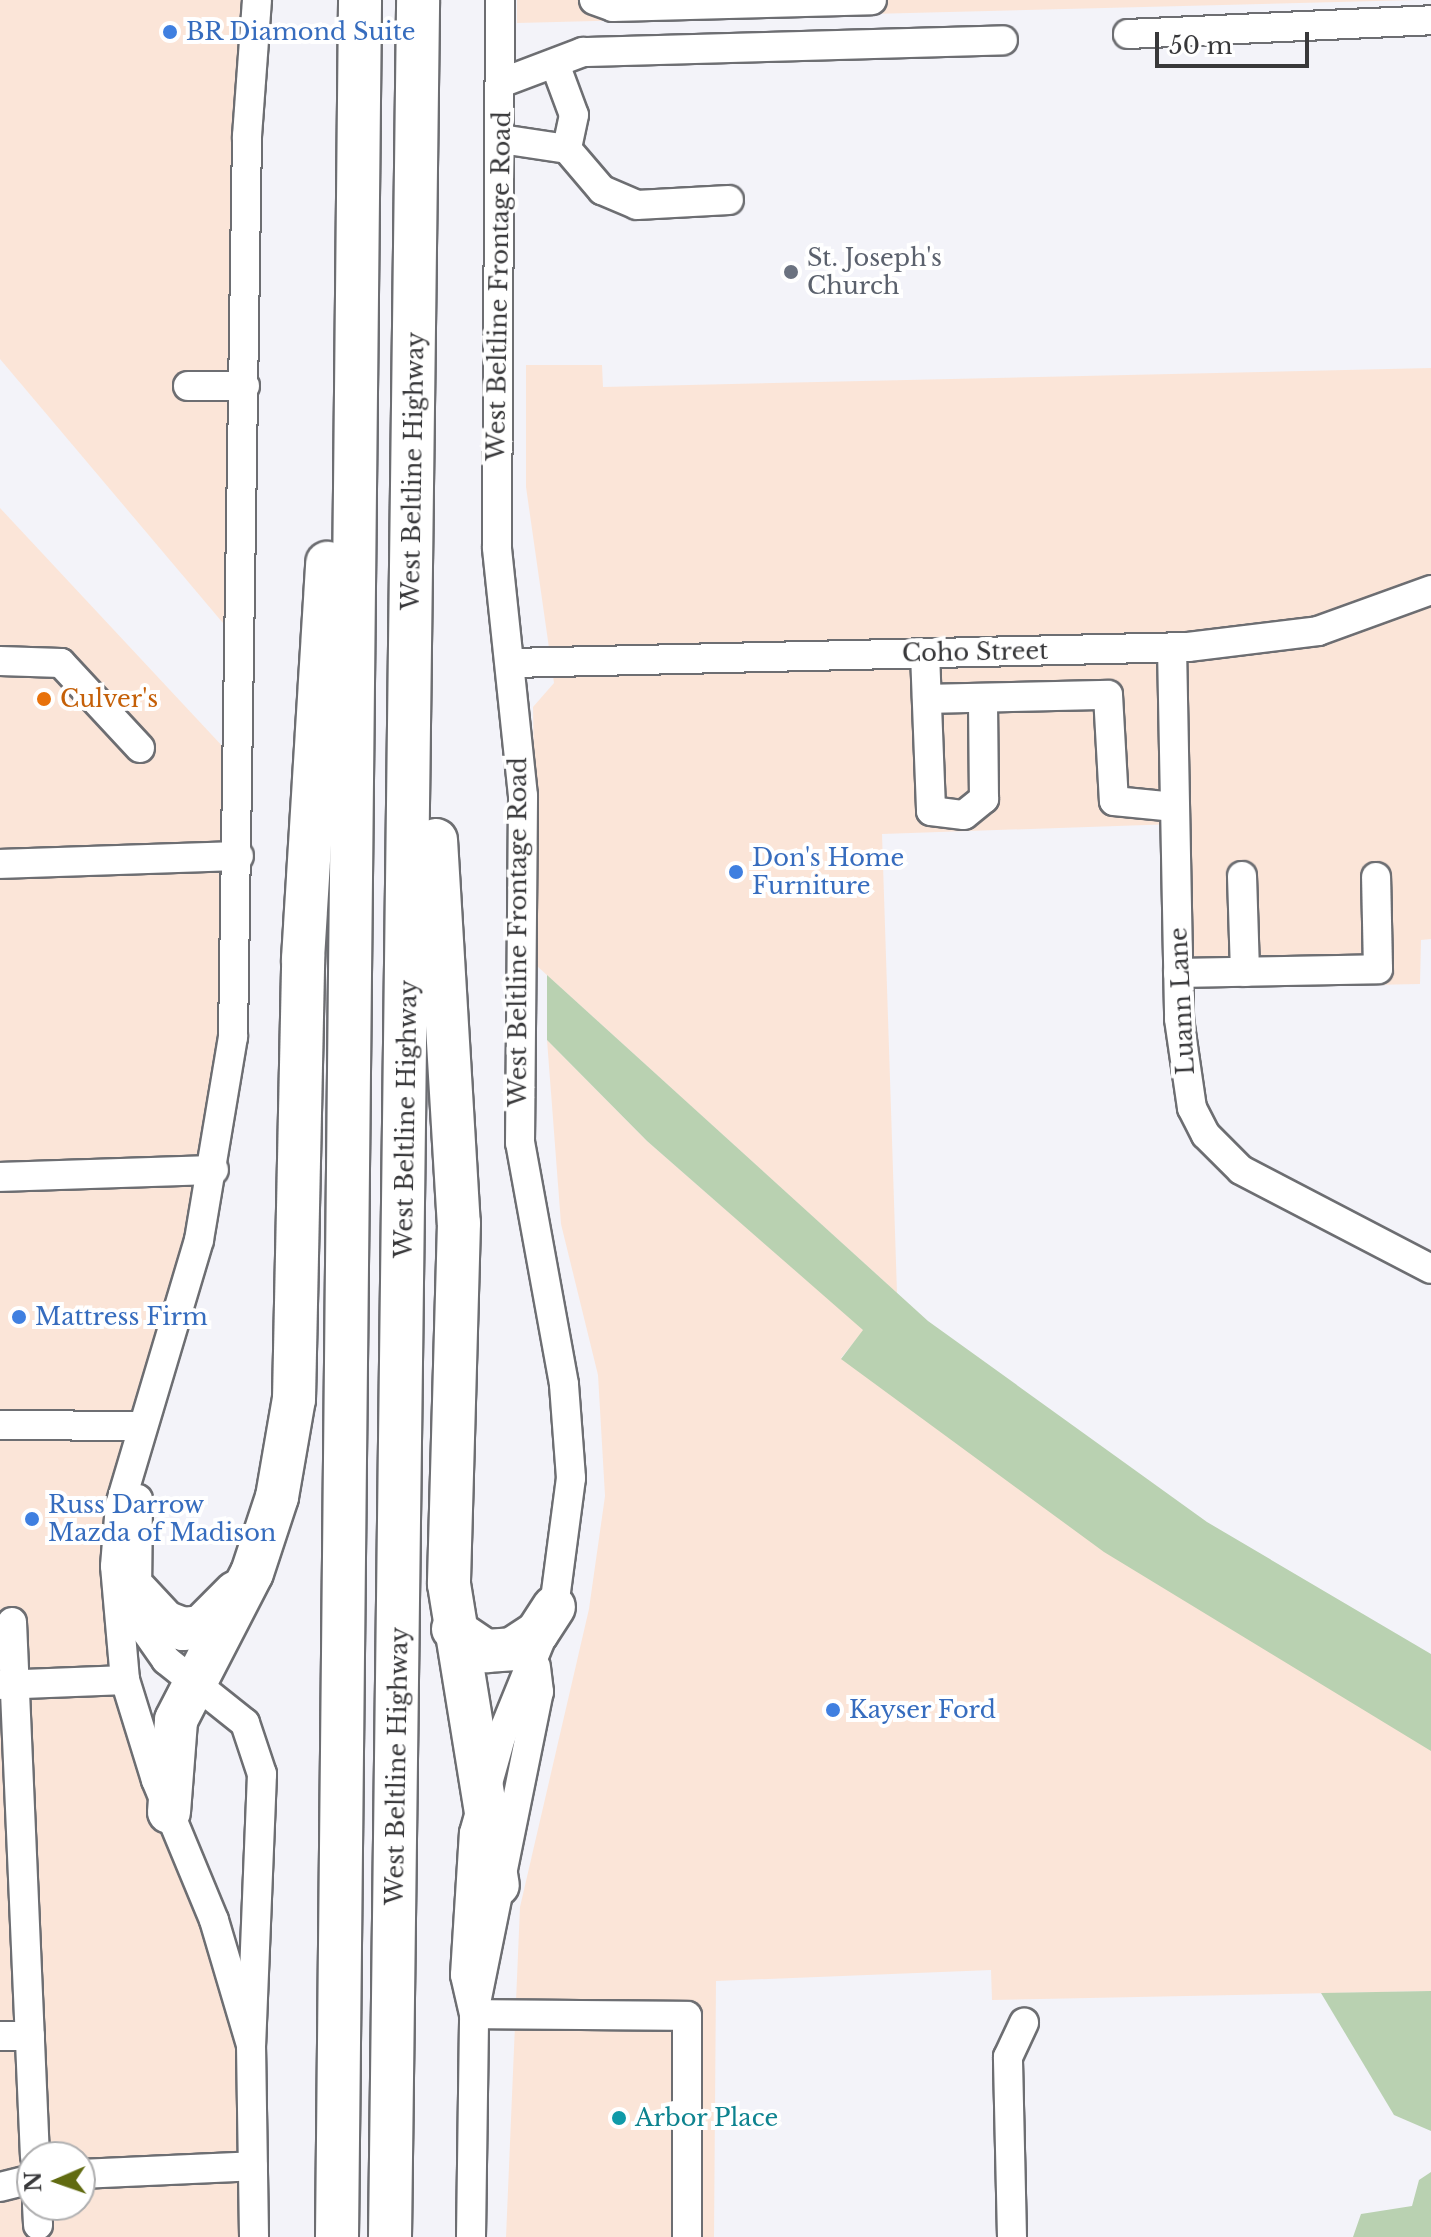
<!DOCTYPE html>
<html>
<head>
<meta charset="utf-8">
<style>
	body { margin:0 }
	#map { position:relative; width:1431px; height:2237px; overflow:hidden; background:#f3f3f9; font-family:"Libre Baskerville",serif }
	div>[style] { position:absolute }
	.commercial>* { inset:0; background:#fbe5d8 }
	.green>* { inset:0; background:#b9d1b1 }
	.roads { filter:drop-shadow(2px 0 #6d6e72) drop-shadow(-2px 0 #6d6e72) drop-shadow(0 2px #6d6e72) drop-shadow(0 -2px #6d6e72) }
	.minor>* { height:28px; margin:-14px; padding:0 14px; transform-origin:14px; border-radius:14px; background:#fff }
	.highway>* { height:42px; margin:-21px; padding:0 21px; transform-origin:21px; border-radius:21px; background:#fff }
	.dots>* { width:22px; height:22px; translate:-50% -50%; box-sizing:border-box; border:4px solid #fff; border-radius:50% }
	span { translate:-50% -50%; white-space:nowrap; text-align:center; line-height:1.15; -webkit-text-stroke:8px #fff; paint-order:stroke }
	.shop-label { font-size:24px; color:#366cbe }
	.left { translate:0 -50%; text-align:left }
	.worship-label { font-size:24px; color:#5b616d }
	.street-label { font-size:24px; color:#38383a }
	.food-label { font-size:24px; color:#c56008 }
	.culture-label { font-size:24px; color:#0d838f }
	.north { position:absolute; left:16px; top:2141px; width:80px; height:80px; box-sizing:border-box; background:#fff; border:2px solid #afafb0; border-radius:50%; rotate:268deg; font-size:22px; font-weight:700; line-height:32px; text-align:center; color:#38383a }
	.north::after { content:''; display:block; margin:auto; width:28px; height:36px; background:#616b11; clip-path:polygon(50% 0,100% 100%,50% 72%,0 100%) }
	.scale { position:absolute; left:1155px; top:32px; width:154px; height:36px; box-sizing:border-box; border:4px solid #38383a; border-top:0; padding-left:10px; font-size:24px; line-height:28px; white-space:nowrap; color:#38383a; -webkit-text-stroke:6px #fff; paint-order:stroke }
</style>
</head>
<body>
<div id="map">
	<div class="commercial">
		<div style="clip-path:polygon(0 0,257px 0,239px 642px,0 359px)"></div>
		<div style="clip-path:polygon(517px 0,1415px 0,517px 23px)"></div>
		<div style="clip-path:polygon(526px 365px,602px 365px,603px 387px,1431px 368px,1431px 939px,1421px 940px,1420px 984px,1179px 989px,1175px 824px,882px 834px,897px 1293px,537px 966px,533px 707px,554px 683px,526px 487px)"></div>
		<div style="clip-path:polygon(evenodd,0 508px,239px 764px,233px 1037px,142px 1426px,116px 1623px,251px 2045px,254px 2237px,0 2237px,0 508px,32px 2157px,80px 2157px,80px 2205px,32px 2205px,32px 2157px)"></div>
		<div style="clip-path:polygon(547px 1040px,647px 1141px,864px 1330px,841px 1358px,1431px 1750px,1431px 1991px,992px 2000px,991px 1970px,716px 1981px,714px 2237px,506px 2237px,520px 1907px,589px 1609px,605px 1496px,598px 1375px,561px 1224px)"></div>
	</div>
	<div class="green">
		<div style="clip-path:polygon(547px 975px,928px 1321px,1207px 1522px,1431px 1654px,1431px 1751px,1104px 1552px,841px 1359px,863px 1330px,647px 1141px,547px 1040px)"></div>
		<div style="clip-path:polygon(1431px 1991px,1431px 2131px,1394px 2115px,1321px 1993px)"></div>
		<div style="clip-path:polygon(1431px 2172px,1431px 2237px,1353px 2237px,1361px 2214px,1412px 2206px,1419px 2180px)"></div>
	</div>
	<div class="roads">
		<div class="minor">
			<div style="left:594px;top:0;width:20px;rotate:20deg"></div>
			<div style="left:613px;top:7px;width:259px;rotate:-1.5deg"></div>
			<div style="left:1128px;top:34px;width:303px;rotate:-2.6deg"></div>
			<div style="left:555px;top:64px;width:54px;rotate:69.6deg"></div>
			<div style="left:574px;top:115px;width:35px;rotate:102deg"></div>
			<div style="left:501px;top:83px;width:88px;rotate:-20.7deg"></div>
			<div style="left:583px;top:52px;width:420px;rotate:-1.6deg"></div>
			<div style="left:501px;top:139px;width:67px;rotate:8.6deg"></div>
			<div style="left:567px;top:149px;width:54px;rotate:49.5deg"></div>
			<div style="left:602px;top:190px;width:38px;rotate:23deg"></div>
			<div style="left:637px;top:205px;width:92px;rotate:-3.1deg"></div>
			<div style="left:188px;top:386px;width:57px"></div>
			<div style="left:1172px;top:647px;width:372px;rotate:88.9deg"></div>
			<div style="left:1179px;top:1019px;width:90px;rotate:81.7deg"></div>
			<div style="left:1192px;top:1108px;width:30px;rotate:63deg"></div>
			<div style="left:1206px;top:1135px;width:49px;rotate:45deg"></div>
			<div style="left:1241px;top:1170px;width:214px;rotate:27.5deg"></div>
			<div style="left:925px;top:653px;width:158px;rotate:87.8deg"></div>
			<div style="left:931px;top:811px;width:33px;rotate:7deg"></div>
			<div style="left:964px;top:815px;width:26px;rotate:-39deg"></div>
			<div style="left:984px;top:799px;width:101px;rotate:-90.6deg"></div>
			<div style="left:0;top:661px;width:61px;rotate:1.9deg"></div>
			<div style="left:61px;top:663px;width:116px;rotate:47.1deg"></div>
			<div style="left:511px;top:663px;width:677px;rotate:-1.35deg"></div>
			<div style="left:1188px;top:647px;width:131px;rotate:-7deg"></div>
			<div style="left:1318px;top:631px;width:120px;rotate:-19.9deg"></div>
			<div style="left:927px;top:699px;width:181px;rotate:-1.3deg"></div>
			<div style="left:1108px;top:695px;width:106px;rotate:86.8deg"></div>
			<div style="left:1114px;top:801px;width:61px;rotate:5.6deg"></div>
			<div style="left:0;top:864px;width:239px;rotate:-1.9deg"></div>
			<div style="left:1242px;top:876px;width:96px;rotate:88.2deg"></div>
			<div style="left:1178px;top:973px;width:200px;rotate:-1.1deg"></div>
			<div style="left:1378px;top:969px;width:92px;rotate:-91.2deg"></div>
			<div style="left:0;top:1177px;width:214px;rotate:-1.9deg"></div>
			<div style="left:0;top:1425px;width:142px;rotate:0.4deg"></div>
			<div style="left:138px;top:1499px;width:93px;rotate:90.6deg"></div>
			<div style="left:137px;top:1592px;width:39px;rotate:78deg"></div>
			<div style="left:145px;top:1630px;width:37px;rotate:55deg"></div>
			<div style="left:166px;top:1660px;width:101px;rotate:38.6deg"></div>
			<div style="left:245px;top:1723px;width:54px;rotate:71.6deg"></div>
			<div style="left:262px;top:1774px;width:271px;rotate:92.3deg"></div>
			<div style="left:251px;top:2045px;width:192px;rotate:89.1deg"></div>
			<div style="left:12px;top:1622px;width:535px;rotate:87.54deg"></div>
			<div style="left:0;top:1685px;width:125px;rotate:-2.3deg"></div>
			<div style="left:474px;top:2013px;width:328px;rotate:-78.6deg"></div>
			<div style="left:539px;top:1692px;width:26px;rotate:-97deg"></div>
			<div style="left:474px;top:2014px;width:213px;rotate:0.5deg"></div>
			<div style="left:687px;top:2016px;width:221px;rotate:90deg"></div>
			<div style="left:0;top:2036px;width:30px"></div>
			<div style="left:251px;top:2045px;width:130px;rotate:-106.5deg"></div>
			<div style="left:214px;top:1920px;width:152px;rotate:-112.5deg"></div>
			<div style="left:156px;top:1780px;width:105px;rotate:-107.2deg"></div>
			<div style="left:125px;top:1680px;width:114px;rotate:-95deg"></div>
			<div style="left:115px;top:1566px;width:61px;rotate:-85.3deg"></div>
			<div style="left:120px;top:1505px;width:277px;rotate:-73.4deg"></div>
			<div style="left:199px;top:1240px;width:206px;rotate:-80.5deg"></div>
			<div style="left:233px;top:1037px;width:901px;rotate:-89.11deg"></div>
			<div style="left:247px;top:136px;width:136px;rotate:-85.8deg"></div>
			<div style="left:80px;top:2174px;width:173px;rotate:-2.6deg"></div>
			<div style="left:0;top:2187px;width:33px;rotate:-14deg"></div>
			<div style="left:37px;top:2205px;width:20px;rotate:87deg"></div>
			<div style="left:471px;top:2237px;width:223px;rotate:-89.2deg"></div>
			<div style="left:474px;top:2014px;width:40px;rotate:-103deg"></div>
			<div style="left:465px;top:1975px;width:142px;rotate:-86.4deg"></div>
			<div style="left:474px;top:1833px;width:100px;rotate:-74.3deg"></div>
			<div style="left:501px;top:1737px;width:140px;rotate:-67.8deg"></div>
			<div style="left:554px;top:1607px;width:130px;rotate:-82.5deg"></div>
			<div style="left:571px;top:1478px;width:94px;rotate:-94.3deg"></div>
			<div style="left:564px;top:1384px;width:245px;rotate:-100.3deg"></div>
			<div style="left:520px;top:1143px;width:347px;rotate:-89.5deg"></div>
			<div style="left:523px;top:796px;width:250px;rotate:-96deg"></div>
			<div style="left:497px;top:547px;width:547px;rotate:-89.69deg"></div>
			<div style="left:1012px;top:2237px;width:180px;rotate:-91.3deg"></div>
			<div style="left:1008px;top:2057px;width:38px;rotate:-65deg"></div>
		</div>
		<div class="highway">
			<div style="left:436px;top:840px;width:384px;rotate:86.6deg"></div>
			<div style="left:459px;top:1223px;width:361px;rotate:91.6deg"></div>
			<div style="left:449px;top:1584px;width:305px;rotate:80.8deg"></div>
			<div style="left:137px;top:1592px;width:41px;rotate:47deg"></div>
			<div style="left:165px;top:1622px;width:19px;rotate:21deg"></div>
			<div style="left:183px;top:1629px;width:18px;rotate:-6deg"></div>
			<div style="left:201px;top:1627px;width:49px;rotate:-45deg"></div>
			<div style="left:453px;top:1629px;width:40px;rotate:34deg"></div>
			<div style="left:486px;top:1651px;width:26px;rotate:-4deg"></div>
			<div style="left:512px;top:1649px;width:30px;rotate:-33deg"></div>
			<div style="left:537px;top:1633px;width:31px;rotate:-57deg"></div>
			<div style="left:169px;top:1812px;width:92px;rotate:-85.6deg"></div>
			<div style="left:176px;top:1720px;width:165px;rotate:-62.7deg"></div>
			<div style="left:252px;top:1573px;width:80px;rotate:-71.8deg"></div>
			<div style="left:277px;top:1497px;width:99px;rotate:-80.2deg"></div>
			<div style="left:294px;top:1399px;width:440px;rotate:-88.8deg"></div>
			<div style="left:303px;top:959px;width:397px;rotate:-86.5deg"></div>
			<div style="left:337px;top:2237px;width:2237px;rotate:-89.41deg"></div>
			<div style="left:390px;top:2237px;width:2237px;rotate:-89.28deg"></div>
		</div>
	</div>
	<div class="dots">
		<div style="left:170px;top:32px;background:#3f7fe0"></div>
		<div style="left:791px;top:272px;background:#6b7280"></div>
		<div style="left:44px;top:699px;background:#e8710a"></div>
		<div style="left:736px;top:872px;background:#3f7fe0"></div>
		<div style="left:19px;top:1317px;background:#3f7fe0"></div>
		<div style="left:32px;top:1519px;background:#3f7fe0"></div>
		<div style="left:833px;top:1710px;background:#3f7fe0"></div>
		<div style="left:619px;top:2118px;background:#0f9aa8"></div>
	</div>
	<div class="shop-label">
		<span class="left" style="left:186px;top:32px">BR Diamond Suite</span>
		<span class="left" style="left:752px;top:872px">Don's Home<br>Furniture</span>
		<span class="left" style="left:35px;top:1317px">Mattress Firm</span>
		<span class="left" style="left:48px;top:1519px">Russ Darrow<br>Mazda of Madison</span>
		<span class="left" style="left:849px;top:1710px">Kayser Ford</span>
	</div>
	<div class="worship-label">
		<span class="left" style="left:807px;top:272px">St. Joseph's<br>Church</span>
	</div>
	<div class="street-label">
		<span style="left:499px;top:286px;rotate:-89deg">West Beltline Frontage Road</span>
		<span style="left:413px;top:471px;rotate:-89deg">West Beltline Highway</span>
		<span style="left:975px;top:652px;rotate:-1deg">Coho Street</span>
		<span style="left:518px;top:932px;rotate:-90deg">West Beltline Frontage Road</span>
		<span style="left:1182px;top:1001px;rotate:-93deg">Luann Lane</span>
		<span style="left:406px;top:1119px;rotate:-89deg">West Beltline Highway</span>
		<span style="left:397px;top:1766px;rotate:-89deg">West Beltline Highway</span>
	</div>
	<div class="food-label">
		<span class="left" style="left:60px;top:699px">Culver's</span>
	</div>
	<div class="culture-label">
		<span class="left" style="left:635px;top:2118px">Arbor Place</span>
	</div>
	<div class="north">N</div>
	<div class="scale">50 m</div>
</div>
</body>
</html>
